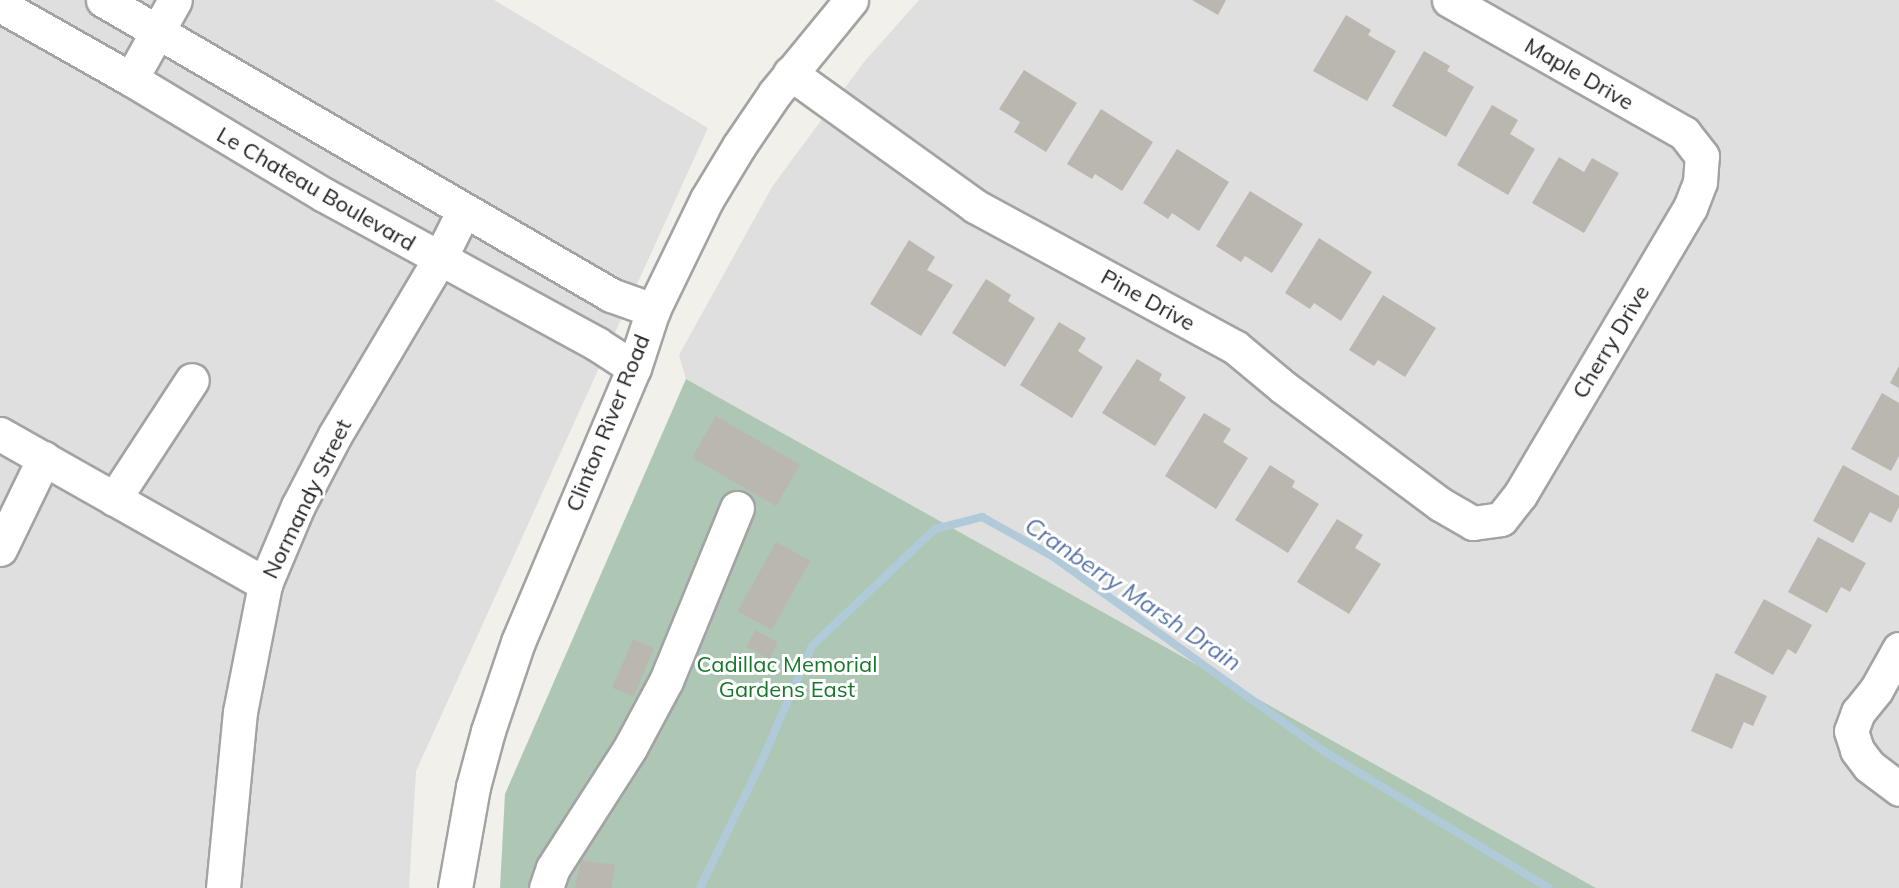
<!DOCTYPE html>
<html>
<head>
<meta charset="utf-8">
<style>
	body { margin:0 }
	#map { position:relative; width:1899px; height:888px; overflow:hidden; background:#f1f0ea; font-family:Mulish,sans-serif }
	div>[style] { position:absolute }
	.residential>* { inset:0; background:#e0dfdf }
	.cemetery>* { inset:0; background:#aec7b5 }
	.stream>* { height:8px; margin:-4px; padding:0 4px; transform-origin:4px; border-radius:4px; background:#b0cad9 }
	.building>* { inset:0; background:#bab6b0; transform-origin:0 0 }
	.roads { filter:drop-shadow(2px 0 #a3a3a3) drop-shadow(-2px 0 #a3a3a3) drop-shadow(0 2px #a3a3a3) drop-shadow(0 -2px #a3a3a3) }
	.minor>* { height:33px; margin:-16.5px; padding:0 16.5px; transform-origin:16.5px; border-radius:16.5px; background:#fff }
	span { translate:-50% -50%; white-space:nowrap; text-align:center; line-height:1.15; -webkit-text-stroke:6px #fff; paint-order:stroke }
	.street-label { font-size:22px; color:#222 }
	.park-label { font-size:22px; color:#19772e }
	.water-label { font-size:24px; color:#5875a8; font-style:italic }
</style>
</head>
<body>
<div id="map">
	<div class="residential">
		<div style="clip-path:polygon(0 0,494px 0,708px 128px,416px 771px,409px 888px,0 888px)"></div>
		<div style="clip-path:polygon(919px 0,1899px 0,1899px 888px,1596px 888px,686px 379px,679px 355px,772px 187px,864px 62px)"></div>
	</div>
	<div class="cemetery">
		<div style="clip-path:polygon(686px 379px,1596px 888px,500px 888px,505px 794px)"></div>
	</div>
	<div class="stream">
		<div style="left:700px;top:888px;width:132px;rotate:-64deg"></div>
		<div style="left:758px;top:769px;width:134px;rotate:-66.3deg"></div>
		<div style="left:812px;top:646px;width:170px;rotate:-43.6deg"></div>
		<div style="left:935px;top:529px;width:49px;rotate:-14.3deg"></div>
		<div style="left:982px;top:517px;width:80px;rotate:29.1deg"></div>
		<div style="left:1052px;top:556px;width:336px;rotate:35.7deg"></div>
		<div style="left:1325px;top:752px;width:262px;rotate:31.3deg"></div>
	</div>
	<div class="building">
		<div style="clip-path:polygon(1192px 0,1226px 0,1218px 15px)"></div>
		<div style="clip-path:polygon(1346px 15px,1371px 30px,1368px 35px,1396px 51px,1367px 101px,1313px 71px)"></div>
		<div style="clip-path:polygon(1424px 51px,1450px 66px,1447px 71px,1474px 87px,1446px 137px,1392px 106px)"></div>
		<div style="clip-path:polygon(1024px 70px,1077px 103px,1046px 152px,1014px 132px,1020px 122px,999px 109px)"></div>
		<div style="clip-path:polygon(1492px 105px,1518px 120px,1510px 134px,1535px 149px,1508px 195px,1457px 165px)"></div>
		<div style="clip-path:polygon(1101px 109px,1153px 142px,1122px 191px,1095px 174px,1092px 179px,1067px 164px)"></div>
		<div style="clip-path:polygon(1177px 149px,1229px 182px,1199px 231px,1172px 213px,1168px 219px,1143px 203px)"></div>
		<div style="clip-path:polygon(1559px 157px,1584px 172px,1592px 158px,1619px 173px,1584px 233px,1532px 203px)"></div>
		<div style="clip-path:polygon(1250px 191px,1303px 224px,1272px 273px,1245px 256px,1241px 262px,1216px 246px)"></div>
		<div style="clip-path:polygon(1319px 238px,1372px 272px,1341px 321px,1314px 303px,1310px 309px,1285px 293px)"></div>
		<div style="clip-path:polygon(909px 240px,935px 257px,927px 270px,953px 285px,921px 336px,870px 304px)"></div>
		<div style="clip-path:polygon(986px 279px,1011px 295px,1008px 301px,1035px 318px,1005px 367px,952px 333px)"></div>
		<div style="clip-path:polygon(1383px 295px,1436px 328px,1405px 377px,1378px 360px,1374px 366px,1349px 350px)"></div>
		<div style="clip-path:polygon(1059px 322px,1086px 338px,1078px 351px,1103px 367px,1072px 418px,1020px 385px)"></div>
		<div style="clip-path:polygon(1137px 359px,1162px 374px,1159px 380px,1186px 397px,1155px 446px,1102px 413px)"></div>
		<div style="clip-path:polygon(1899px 366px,1899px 388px,1890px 383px)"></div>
		<div style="clip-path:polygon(1882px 393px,1899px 403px,1899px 456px,1891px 471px,1851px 449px)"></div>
		<div style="clip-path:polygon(1204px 413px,1231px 429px,1223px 442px,1248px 458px,1216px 509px,1165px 476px)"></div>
		<div style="left:716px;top:416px;width:97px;height:48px;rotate:30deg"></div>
		<div style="clip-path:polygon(1270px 465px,1295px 481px,1292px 487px,1319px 504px,1288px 553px,1235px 520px)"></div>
		<div style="clip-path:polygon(1843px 465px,1899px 496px,1899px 507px,1891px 523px,1870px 512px,1853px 543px,1813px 521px)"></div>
		<div style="clip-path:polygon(1337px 519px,1363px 535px,1355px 548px,1381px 564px,1349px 614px,1297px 582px)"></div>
		<div style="clip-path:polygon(1818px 537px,1866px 563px,1850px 592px,1841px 587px,1827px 613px,1788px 592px)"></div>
		<div style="left:776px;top:542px;width:39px;height:79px;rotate:29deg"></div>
		<div style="clip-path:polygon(1764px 599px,1812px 625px,1796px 654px,1788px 649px,1773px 675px,1734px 653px)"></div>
		<div style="left:755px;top:630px;width:26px;height:19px;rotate:28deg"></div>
		<div style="left:633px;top:639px;width:23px;height:53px;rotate:23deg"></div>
		<div style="clip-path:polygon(1716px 673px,1767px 696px,1753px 726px,1744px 722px,1732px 749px,1691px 731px)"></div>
		<div style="clip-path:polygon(581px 860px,615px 865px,611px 888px,575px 888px)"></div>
	</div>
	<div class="roads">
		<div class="minor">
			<div style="left:103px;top:0;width:587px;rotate:30.14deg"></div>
			<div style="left:611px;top:295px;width:45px;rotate:19.7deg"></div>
			<div style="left:0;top:5px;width:150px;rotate:29.5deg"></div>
			<div style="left:131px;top:79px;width:225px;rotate:31deg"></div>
			<div style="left:324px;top:195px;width:311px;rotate:28.6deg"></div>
			<div style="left:597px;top:344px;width:44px;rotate:33deg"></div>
			<div style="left:790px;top:73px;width:228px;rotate:35.7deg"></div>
			<div style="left:975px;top:206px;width:296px;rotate:28.5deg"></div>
			<div style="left:1235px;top:347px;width:62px;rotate:39.8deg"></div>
			<div style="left:1283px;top:387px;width:196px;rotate:36.7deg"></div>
			<div style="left:1440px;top:504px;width:38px;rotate:30deg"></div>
			<div style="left:1473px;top:523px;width:28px;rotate:-8deg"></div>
			<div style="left:1501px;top:519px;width:31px;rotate:-52deg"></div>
			<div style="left:1520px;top:495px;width:334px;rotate:-59.4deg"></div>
			<div style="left:1690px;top:208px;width:28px;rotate:-69deg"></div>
			<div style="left:1700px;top:182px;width:26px;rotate:-86deg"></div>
			<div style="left:1702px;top:156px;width:29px;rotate:-128deg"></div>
			<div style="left:1684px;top:133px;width:270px;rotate:-150.5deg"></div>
			<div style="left:131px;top:79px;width:90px;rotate:-60.9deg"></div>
			<div style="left:0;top:434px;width:305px;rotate:29.5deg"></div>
			<div style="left:114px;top:499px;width:142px;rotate:-56.8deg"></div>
			<div style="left:0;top:549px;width:101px;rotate:-64.2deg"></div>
			<div style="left:1899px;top:649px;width:47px;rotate:119.3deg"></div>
			<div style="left:1876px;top:690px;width:28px;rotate:129deg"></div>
			<div style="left:1858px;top:712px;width:20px;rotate:110deg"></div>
			<div style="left:1851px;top:731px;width:20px;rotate:72deg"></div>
			<div style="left:1857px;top:750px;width:20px;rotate:53deg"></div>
			<div style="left:1869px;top:766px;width:38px;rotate:37deg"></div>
			<div style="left:223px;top:888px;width:177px;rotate:-84.5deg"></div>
			<div style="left:240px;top:712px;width:130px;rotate:-78.9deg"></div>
			<div style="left:265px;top:584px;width:85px;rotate:-67.1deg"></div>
			<div style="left:298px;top:506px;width:80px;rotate:-62.5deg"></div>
			<div style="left:335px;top:435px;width:204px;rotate:-59.3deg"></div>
			<div style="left:439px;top:260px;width:56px;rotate:-63.4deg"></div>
			<div style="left:455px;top:888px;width:103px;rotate:-79.9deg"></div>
			<div style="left:473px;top:787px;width:58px;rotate:-75deg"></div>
			<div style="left:488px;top:731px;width:94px;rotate:-71.4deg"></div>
			<div style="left:518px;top:642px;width:298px;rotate:-67.1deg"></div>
			<div style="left:634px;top:368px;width:61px;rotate:-71.9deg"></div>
			<div style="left:653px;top:310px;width:123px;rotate:-64.1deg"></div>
			<div style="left:707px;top:199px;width:62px;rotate:-58.9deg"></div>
			<div style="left:739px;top:146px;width:64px;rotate:-55.8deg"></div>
			<div style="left:775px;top:93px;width:120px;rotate:-50.7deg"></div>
			<div style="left:546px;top:888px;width:21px;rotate:-71deg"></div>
			<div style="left:553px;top:868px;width:143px;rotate:-57.3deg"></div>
			<div style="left:630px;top:748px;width:76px;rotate:-61.8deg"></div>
			<div style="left:666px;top:681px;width:187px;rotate:-67.7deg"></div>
		</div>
	</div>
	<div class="street-label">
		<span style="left:1579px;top:74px;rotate:30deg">Maple Drive</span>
		<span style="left:316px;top:189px;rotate:30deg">Le Chateau Boulevard</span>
		<span style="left:1148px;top:300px;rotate:29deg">Pine Drive</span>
		<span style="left:1611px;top:342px;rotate:-59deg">Cherry Drive</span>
		<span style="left:608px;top:423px;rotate:-68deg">Clinton River Road</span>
		<span style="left:307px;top:499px;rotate:-64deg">Normandy Street</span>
	</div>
	<div class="park-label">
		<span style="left:787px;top:677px">Cadillac Memorial<br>Gardens East</span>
	</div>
	<div class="water-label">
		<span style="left:1133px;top:594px;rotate:34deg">Cranberry Marsh Drain</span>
	</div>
</div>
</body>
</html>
